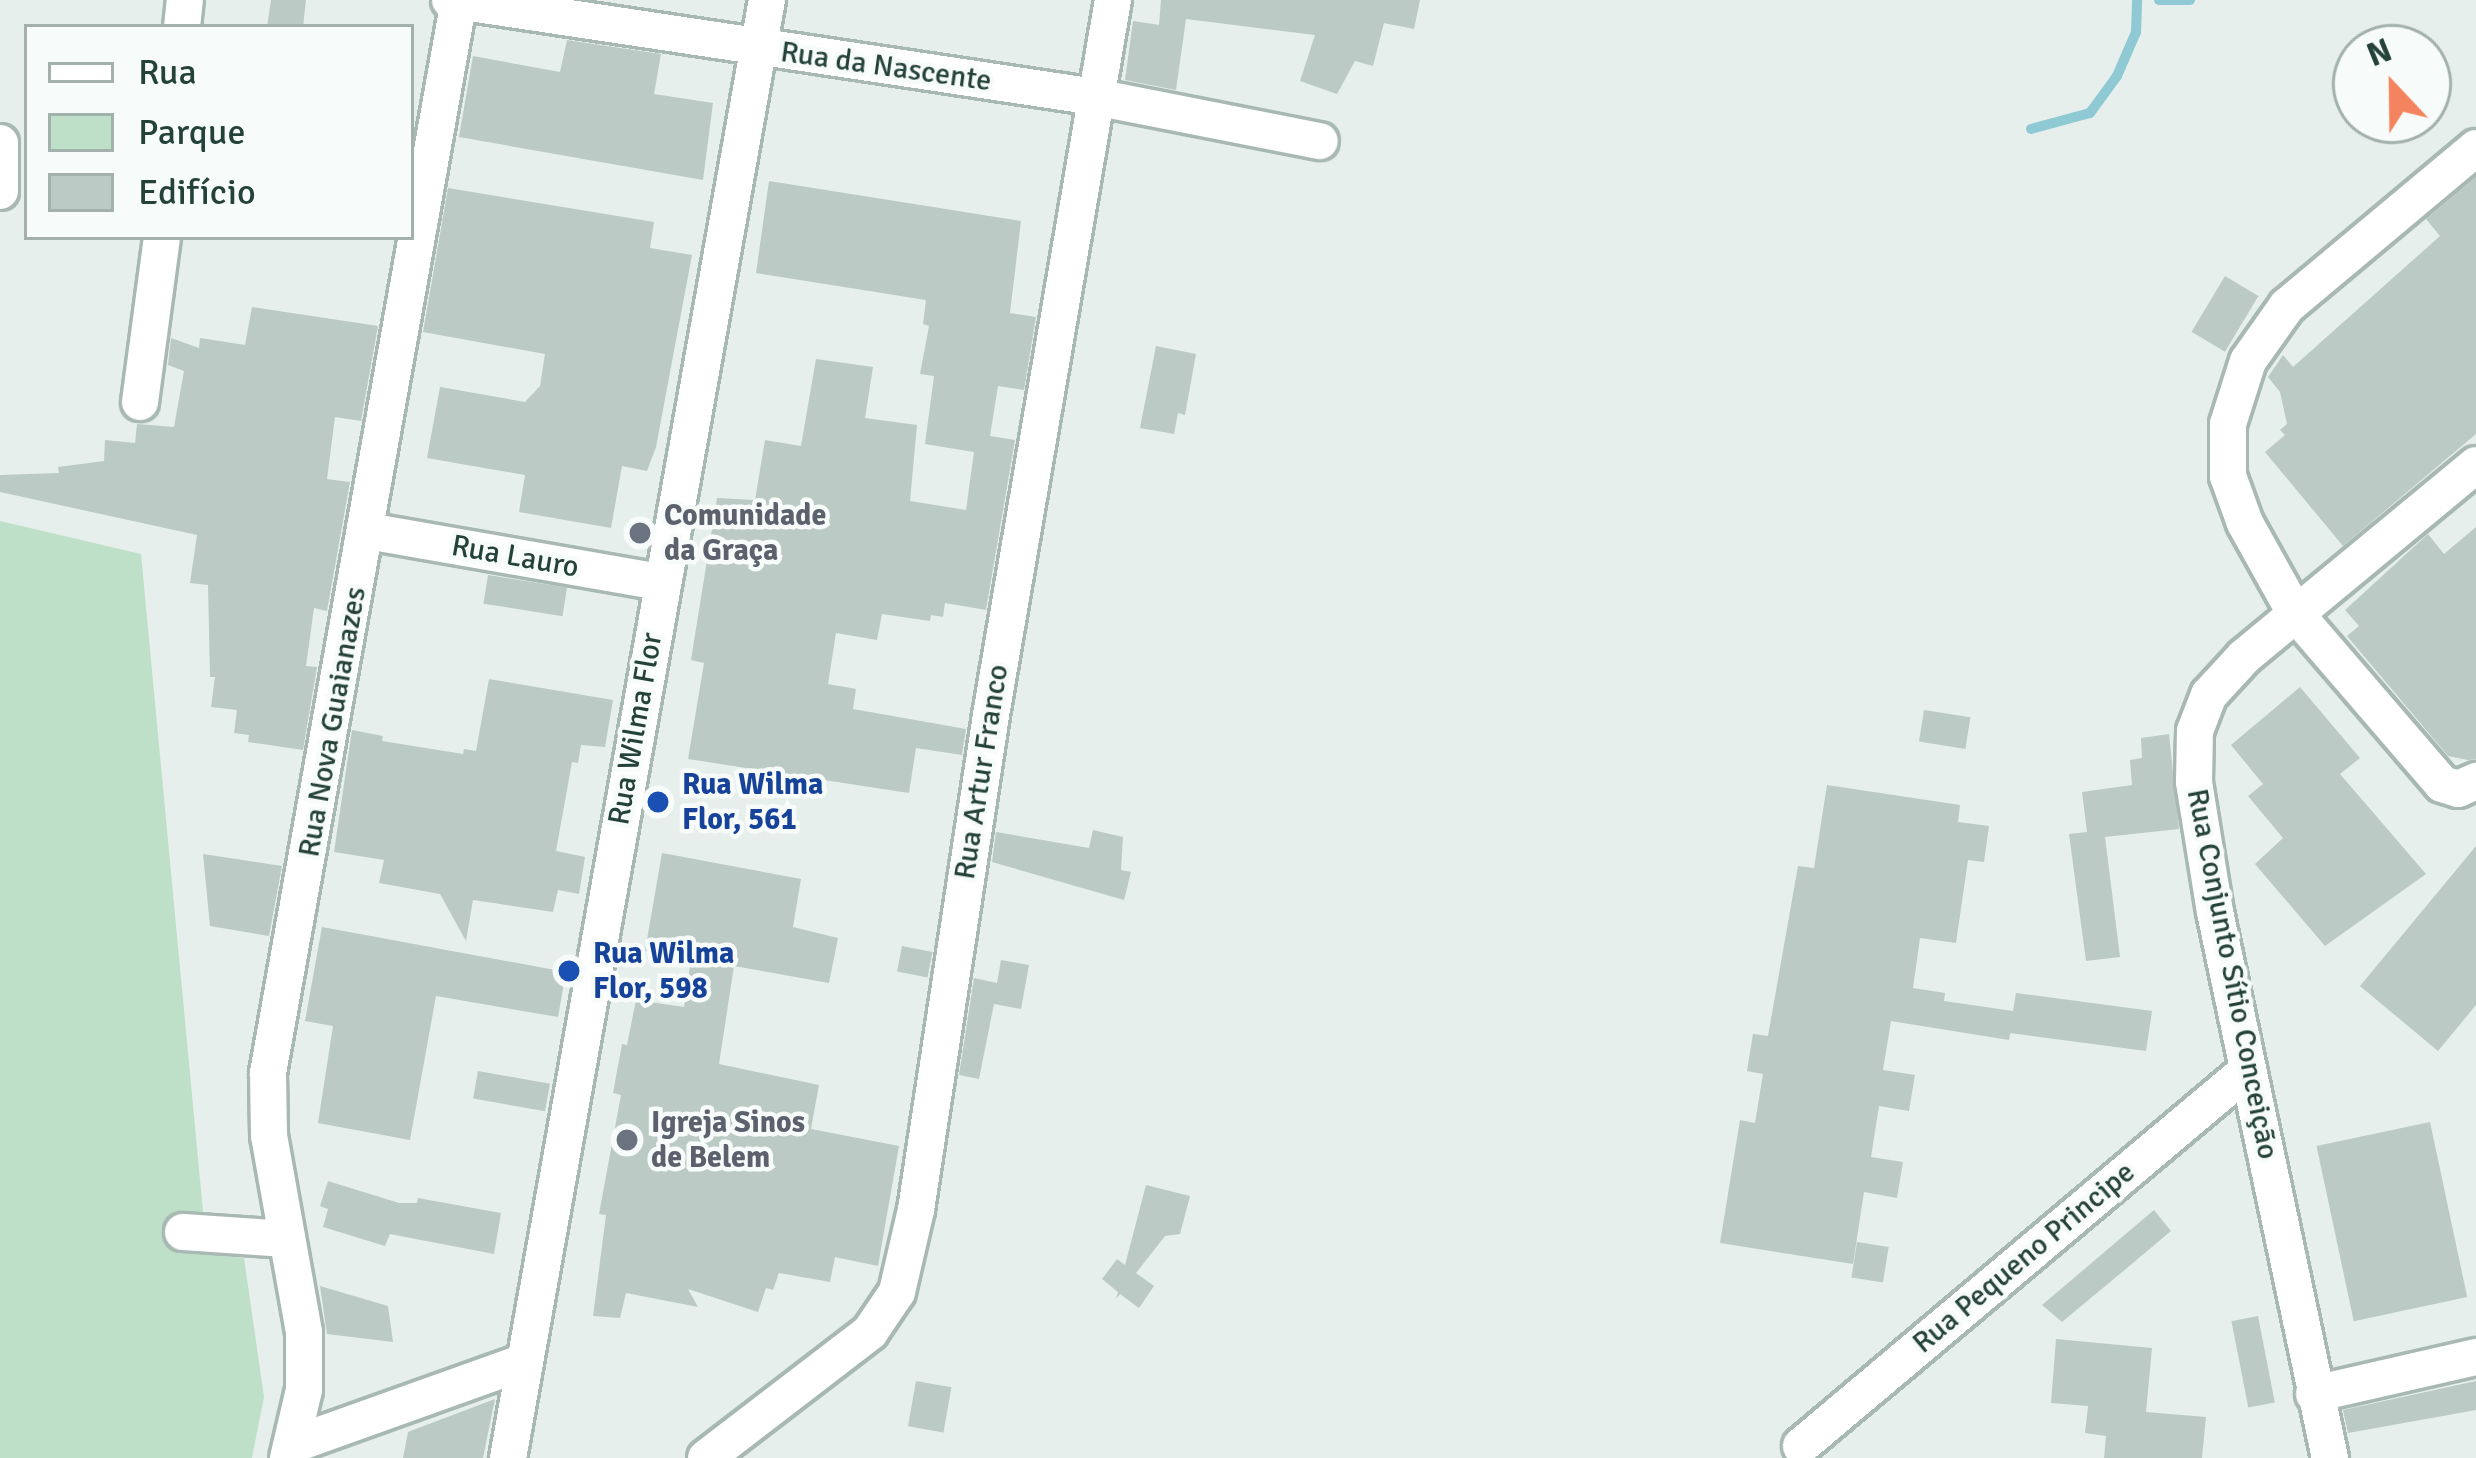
<!DOCTYPE html>
<html>
<head>
<meta charset="utf-8">
<style>
	body { margin:0 }
	#map { position:relative; width:2476px; height:1458px; overflow:hidden; background:#e6efeb; font-family:Signika,sans-serif }
	div>[style] { position:absolute }
	.green>* { inset:0; background:#bfe0c8 }
	.stream>* { height:10px; margin:-5px; padding:0 5px; transform-origin:5px; border-radius:5px; background:#8ec9d4 }
	.building>* { inset:0; background:#bbcac4; transform-origin:0 0 }
	.roads { filter:drop-shadow(3px 0 #a8b8b2) drop-shadow(-3px 0 #a8b8b2) drop-shadow(0 3px #a8b8b2) drop-shadow(0 -3px #a8b8b2) }
	.street>* { height:36px; margin:-18px; padding:0 18px; transform-origin:18px; border-radius:18px; background:#fff }
	.dots>* { width:33px; height:33px; translate:-50% -50%; box-sizing:border-box; border:6px solid #f7fbf9; border-radius:50% }
	span { translate:-50% -50%; white-space:nowrap; text-align:center; line-height:1.15; -webkit-text-stroke:9px #f7fbf9; paint-order:stroke }
	.street-label { font-size:30px; color:#24423a }
	.worship-label { font-size:30px; color:#5b616d; font-weight:700 }
	.left { translate:0 -50%; text-align:left }
	.transit-label { font-size:30px; color:#164399; font-weight:700 }
	.legend { position:absolute; left:24px; top:24px; width:390px; height:216px; box-sizing:border-box; background:#f7fbf9; border:3px solid #a3b1ad; margin:0; padding:15px 21px; list-style:none; font-size:36px; color:#24423a }
	.legend li { display:flex; align-items:center; gap:24px; height:60px }
	.legend b { width:60px; border:3px solid #a3b1ad }
	.north { position:absolute; left:2332px; top:24px; width:120px; height:120px; box-sizing:border-box; background:#f7fbf9; border:3px solid #a3b1ad; border-radius:50%; rotate:338deg; font-size:33px; font-weight:700; line-height:48px; text-align:center; color:#24423a }
	.north::after { content:''; display:block; margin:auto; width:42px; height:54px; background:#f4845f; clip-path:polygon(50% 0,100% 100%,50% 72%,0 100%) }
</style>
</head>
<body>
<div id="map">
	<div class="green">
		<div style="clip-path:polygon(0 521px,141px 554px,207px 1254px,244px 1258px,264px 1397px,252px 1458px,0 1458px)"></div>
	</div>
	<div class="stream">
		<div style="left:2159px;top:0;width:31px"></div>
		<div style="left:2031px;top:129px;width:61px;rotate:-15.2deg"></div>
		<div style="left:2090px;top:113px;width:46px;rotate:-53.9deg"></div>
		<div style="left:2117px;top:76px;width:48px;rotate:-66.6deg"></div>
		<div style="left:2136px;top:32px;width:32px;rotate:-88deg"></div>
	</div>
	<div class="building">
		<div style="clip-path:polygon(271px 0,306px 0,303px 27px,267px 27px)"></div>
		<div style="clip-path:polygon(1161px 0,1420px 0,1414px 29px,1384px 23px,1373px 66px,1355px 61px,1337px 94px,1300px 81px,1315px 35px,1186px 19px,1176px 90px,1125px 80px,1133px 21px,1159px 25px)"></div>
		<div style="clip-path:polygon(567px 40px,661px 54px,654px 94px,713px 103px,703px 180px,459px 137px,473px 56px,560px 72px)"></div>
		<div style="clip-path:polygon(2476px 177px,2476px 434px,2343px 546px,2265px 452px,2285px 435px,2280px 430px,2287px 424px,2280px 392px,2268px 377px,2283px 355px,2293px 367px,2440px 236px,2426px 219px)"></div>
		<div style="clip-path:polygon(769px 181px,1021px 221px,1010px 313px,1036px 317px,1024px 390px,998px 386px,990px 436px,1015px 440px,986px 610px,945px 603px,943px 617px,931px 615px,930px 621px,882px 614px,877px 640px,836px 633px,828px 684px,856px 689px,853px 709px,966px 729px,962px 755px,916px 748px,909px 793px,688px 759px,704px 663px,691px 660px,717px 498px,755px 500px,765px 440px,801px 446px,816px 359px,873px 367px,865px 418px,917px 425px,910px 501px,966px 510px,974px 452px,925px 444px,934px 376px,920px 374px,929px 326px,923px 324px,926px 300px,756px 273px)"></div>
		<div style="clip-path:polygon(448px 188px,654px 222px,650px 248px,692px 255px,656px 447px,647px 471px,622px 466px,611px 528px,519px 512px,525px 475px,427px 458px,440px 387px,525px 402px,540px 386px,545px 354px,423px 332px)"></div>
		<div style="left:2225px;top:276px;width:39px;height:65px;rotate:31deg"></div>
		<div style="clip-path:polygon(252px 307px,378px 326px,361px 421px,335px 417px,327px 479px,350px 482px,327px 611px,314px 608px,306px 666px,317px 667px,303px 750px,248px 742px,249px 735px,234px 733px,237px 710px,211px 707px,215px 677px,210px 677px,208px 585px,190px 583px,197px 535px,0 492px,0 475px,59px 473px,58px 467px,104px 461px,105px 440px,135px 443px,137px 424px,174px 427px,184px 371px,168px 365px,171px 338px,199px 348px,200px 338px,245px 345px)"></div>
		<div style="clip-path:polygon(1156px 346px,1196px 354px,1185px 415px,1178px 413px,1174px 434px,1140px 428px)"></div>
		<div style="clip-path:polygon(2476px 527px,2476px 759px,2468px 760px,2448px 756px,2347px 636px,2359px 626px,2345px 610px,2428px 534px,2444px 554px)"></div>
		<div style="left:488px;top:575px;width:80px;height:29px;rotate:9deg"></div>
		<div style="clip-path:polygon(489px 679px,613px 700px,605px 747px,581px 745px,578px 763px,572px 762px,556px 851px,585px 857px,579px 894px,558px 890px,553px 912px,473px 900px,466px 941px,440px 894px,379px 883px,384px 860px,334px 852px,352px 730px,383px 736px,382px 741px,463px 754px,464px 749px,476px 751px)"></div>
		<div style="clip-path:polygon(2300px 687px,2360px 758px,2340px 774px,2426px 874px,2325px 946px,2255px 864px,2283px 838px,2248px 796px,2263px 784px,2231px 745px)"></div>
		<div style="left:1924px;top:710px;width:47px;height:32px;rotate:9deg"></div>
		<div style="clip-path:polygon(2169px 734px,2179px 829px,2105px 837px,2120px 957px,2086px 961px,2069px 834px,2087px 832px,2082px 792px,2132px 785px,2130px 760px,2142px 758px,2141px 738px)"></div>
		<div style="clip-path:polygon(1827px 785px,1960px 805px,1958px 822px,1989px 826px,1984px 862px,1968px 860px,1956px 943px,1920px 938px,1913px 988px,1945px 993px,1944px 1001px,2013px 1011px,2016px 993px,2152px 1011px,2146px 1051px,2010px 1033px,2012px 1022px,2009px 1040px,1891px 1021px,1883px 1070px,1915px 1075px,1909px 1111px,1879px 1106px,1871px 1157px,1903px 1162px,1897px 1198px,1864px 1192px,1853px 1264px,1720px 1243px,1740px 1120px,1755px 1123px,1763px 1074px,1747px 1071px,1753px 1034px,1768px 1036px,1798px 866px,1814px 868px)"></div>
		<div style="clip-path:polygon(1093px 830px,1123px 837px,1121px 870px,1131px 872px,1124px 900px,992px 862px,996px 832px,1089px 848px)"></div>
		<div style="clip-path:polygon(2476px 846px,2476px 1005px,2438px 1051px,2360px 986px)"></div>
		<div style="clip-path:polygon(662px 853px,801px 879px,793px 927px,838px 938px,829px 983px,734px 966px,719px 1064px,819px 1085px,811px 1129px,899px 1146px,878px 1266px,835px 1257px,830px 1282px,779px 1273px,773px 1290px,766px 1288px,758px 1312px,688px 1289px,698px 1307px,626px 1293px,620px 1318px,593px 1316px,606px 1215px,599px 1214px,621px 1095px,613px 1093px,622px 1044px,627px 1045px,636px 1000px,684px 1007px,691px 959px,645px 951px)"></div>
		<div style="clip-path:polygon(203px 854px,282px 866px,269px 936px,210px 926px)"></div>
		<div style="clip-path:polygon(322px 927px,566px 972px,558px 1017px,436px 996px,410px 1140px,318px 1123px,333px 1026px,305px 1021px)"></div>
		<div style="left:902px;top:946px;width:31px;height:26px;rotate:11deg"></div>
		<div style="clip-path:polygon(1001px 960px,1029px 965px,1021px 1009px,994px 1004px,979px 1079px,959px 1075px,974px 978px,997px 983px)"></div>
		<div style="left:478px;top:1071px;width:73px;height:28px;rotate:10deg"></div>
		<div style="left:2430px;top:1122px;width:179px;height:116px;rotate:78deg"></div>
		<div style="clip-path:polygon(328px 1181px,399px 1203px,417px 1203px,418px 1198px,501px 1213px,494px 1254px,390px 1234px,385px 1246px,323px 1227px,328px 1209px,320px 1206px)"></div>
		<div style="clip-path:polygon(1146px 1185px,1190px 1196px,1180px 1234px,1165px 1236px,1136px 1273px,1154px 1286px,1139px 1308px,1120px 1294px,1116px 1299px,1118px 1292px,1102px 1279px,1117px 1259px,1125px 1265px)"></div>
		<div style="clip-path:polygon(2154px 1210px,2171px 1231px,2127px 1268px,2062px 1322px,2042px 1305px)"></div>
		<div style="left:1857px;top:1242px;width:32px;height:36px;rotate:9deg"></div>
		<div style="clip-path:polygon(320px 1286px,388px 1306px,393px 1342px,327px 1334px)"></div>
		<div style="left:2258px;top:1316px;width:88px;height:27px;rotate:79deg"></div>
		<div style="clip-path:polygon(2056px 1339px,2152px 1348px,2146px 1412px,2206px 1417px,2202px 1458px,2104px 1458px,2106px 1436px,2085px 1433px,2088px 1406px,2051px 1403px)"></div>
		<div style="left:916px;top:1381px;width:36px;height:46px;rotate:10deg"></div>
		<div style="clip-path:polygon(2476px 1381px,2476px 1410px,2348px 1433px,2343px 1410px)"></div>
		<div style="clip-path:polygon(495px 1399px,483px 1458px,403px 1458px,408px 1432px)"></div>
	</div>
	<div class="roads">
		<div class="street">
			<div style="left:450px;top:0;width:652px;rotate:8.55deg"></div>
			<div style="left:1095px;top:97px;width:229px;rotate:11.1deg"></div>
			<div style="left:182px;top:27px;width:27px;rotate:-84deg"></div>
			<div style="left:0;top:143px;width:48px;rotate:90deg"></div>
			<div style="left:2476px;top:148px;width:246px;rotate:140.1deg"></div>
			<div style="left:2287px;top:306px;width:67px;rotate:125.3deg"></div>
			<div style="left:2248px;top:361px;width:66px;rotate:107.6deg"></div>
			<div style="left:2228px;top:424px;width:52px;rotate:90deg"></div>
			<div style="left:2228px;top:476px;width:50px;rotate:70.1deg"></div>
			<div style="left:2245px;top:523px;width:103px;rotate:60.9deg"></div>
			<div style="left:2295px;top:613px;width:225px;rotate:49.3deg"></div>
			<div style="left:2442px;top:784px;width:17px;rotate:17deg"></div>
			<div style="left:2458px;top:789px;width:20px;rotate:-24deg"></div>
			<div style="left:140px;top:402px;width:166px;rotate:-82.4deg"></div>
			<div style="left:368px;top:531px;width:297px;rotate:9.9deg"></div>
			<div style="left:183px;top:1232px;width:104px;rotate:3.9deg"></div>
			<div style="left:2314px;top:1394px;width:166px;rotate:-12.9deg"></div>
			<div style="left:292px;top:1445px;width:246px;rotate:-19.7deg"></div>
			<div style="left:1801px;top:1446px;width:584px;rotate:-40.07deg"></div>
			<div style="left:288px;top:1458px;width:70px;rotate:-76.8deg"></div>
			<div style="left:304px;top:1390px;width:58px;rotate:-90deg"></div>
			<div style="left:304px;top:1332px;width:199px;rotate:-100.1deg"></div>
			<div style="left:269px;top:1136px;width:63px;rotate:-90.9deg"></div>
			<div style="left:268px;top:1073px;width:1090px;rotate:-79.91deg"></div>
			<div style="left:508px;top:1458px;width:1481px;rotate:-79.93deg"></div>
			<div style="left:706px;top:1458px;width:207px;rotate:-37.5deg"></div>
			<div style="left:870px;top:1332px;width:48px;rotate:-56deg"></div>
			<div style="left:897px;top:1292px;width:84px;rotate:-77deg"></div>
			<div style="left:916px;top:1210px;width:501px;rotate:-81.38deg"></div>
			<div style="left:991px;top:715px;width:725px;rotate:-80.32deg"></div>
			<div style="left:2330px;top:1458px;width:558px;rotate:-101.89deg"></div>
			<div style="left:2215px;top:912px;width:132px;rotate:-99.2deg"></div>
			<div style="left:2194px;top:782px;width:51px;rotate:-88.9deg"></div>
			<div style="left:2195px;top:731px;width:39px;rotate:-69deg"></div>
			<div style="left:2209px;top:695px;width:52px;rotate:-47.4deg"></div>
			<div style="left:2244px;top:657px;width:301px;rotate:-39.6deg"></div>
		</div>
	</div>
	<div class="dots">
		<div style="left:640px;top:533px;background:#6b7280"></div>
		<div style="left:658px;top:802px;background:#1a4fb4"></div>
		<div style="left:569px;top:971px;background:#1a4fb4"></div>
		<div style="left:627px;top:1140px;background:#6b7280"></div>
	</div>
	<div class="street-label">
		<span style="left:886px;top:67px;rotate:8deg">Rua da Nascente</span>
		<span style="left:515px;top:557px;rotate:10deg">Rua Lauro</span>
		<span style="left:333px;top:722px;rotate:-80deg">Rua Nova Guaianazes</span>
		<span style="left:636px;top:729px;rotate:-80deg">Rua Wilma Flor</span>
		<span style="left:982px;top:772px;rotate:-81deg">Rua Artur Franco</span>
		<span style="left:2232px;top:974px;rotate:79deg">Rua Conjunto Sítio Conceição</span>
		<span style="left:2024px;top:1258px;rotate:-40deg">Rua Pequeno Principe</span>
	</div>
	<div class="worship-label">
		<span class="left" style="left:664px;top:533px">Comunidade<br>da Graça</span>
		<span class="left" style="left:651px;top:1140px">Igreja Sinos<br>de Belem</span>
	</div>
	<div class="transit-label">
		<span class="left" style="left:682px;top:802px">Rua Wilma<br>Flor, 561</span>
		<span class="left" style="left:593px;top:971px">Rua Wilma<br>Flor, 598</span>
	</div>
	<ul class="legend">
	<li><b style="height:15px;background:#fff"></b>Rua</li>
	<li><b style="height:33px;background:#bfe0c8"></b>Parque</li>
	<li><b style="height:33px;background:#bbcac4"></b>Edifício</li>
	</ul>
	<div class="north">N</div>
</div>
</body>
</html>
